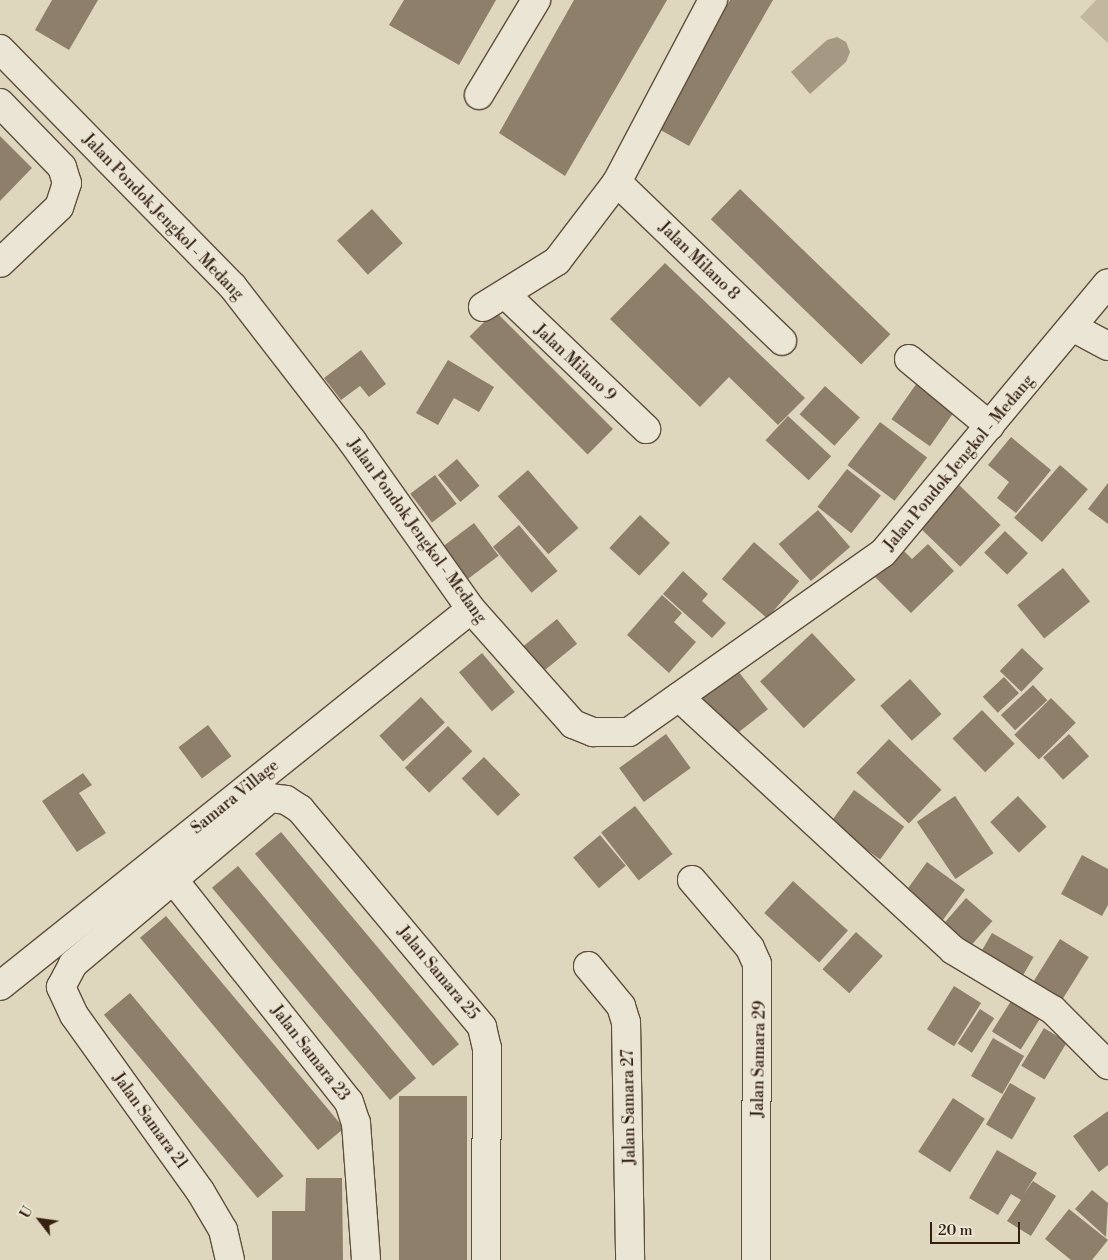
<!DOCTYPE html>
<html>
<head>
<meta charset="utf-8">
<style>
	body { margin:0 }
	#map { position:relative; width:1108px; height:1260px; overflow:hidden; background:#dfd7bd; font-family:"Libre Bodoni",serif }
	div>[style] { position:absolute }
	.green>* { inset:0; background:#c2b8a0 }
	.water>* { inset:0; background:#a69983 }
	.building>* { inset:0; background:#8e7f6b; transform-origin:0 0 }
	.roads { filter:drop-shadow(1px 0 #604e3d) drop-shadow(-1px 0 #604e3d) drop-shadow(0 1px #604e3d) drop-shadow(0 -1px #604e3d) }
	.minor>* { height:28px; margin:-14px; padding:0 14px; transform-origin:14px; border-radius:14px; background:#eae5d4 }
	span { translate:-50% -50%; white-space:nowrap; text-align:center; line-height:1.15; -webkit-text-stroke:4.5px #eae5d4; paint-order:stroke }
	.street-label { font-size:16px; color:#362012 }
	.north { position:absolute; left:15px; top:1195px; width:50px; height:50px; -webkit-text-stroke:4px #eae5d4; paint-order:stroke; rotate:300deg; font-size:14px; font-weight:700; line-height:20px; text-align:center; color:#362012 }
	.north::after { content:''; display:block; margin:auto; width:18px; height:22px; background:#362012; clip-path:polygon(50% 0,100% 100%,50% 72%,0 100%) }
	.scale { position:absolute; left:930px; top:1222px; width:90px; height:22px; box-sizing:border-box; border:2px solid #362012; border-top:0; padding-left:6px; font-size:15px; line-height:18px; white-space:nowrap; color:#362012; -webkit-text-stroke:4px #eae5d4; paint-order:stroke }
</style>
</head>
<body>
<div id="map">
	<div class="green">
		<div style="clip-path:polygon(1096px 0,1108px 0,1108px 43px,1080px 17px)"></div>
	</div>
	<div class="water">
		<div style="clip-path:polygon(837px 37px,846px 42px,850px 52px,846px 62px,810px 94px,791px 72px,827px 40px)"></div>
	</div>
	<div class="building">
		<div style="clip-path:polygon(52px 0,98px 0,69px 50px,35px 30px)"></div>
		<div style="clip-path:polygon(404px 0,496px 0,459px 65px,389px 25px)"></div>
		<div style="clip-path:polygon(574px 0,667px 0,565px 176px,499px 133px)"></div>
		<div style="clip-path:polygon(730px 0,773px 0,689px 146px,657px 128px)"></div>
		<div style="clip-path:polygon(0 136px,32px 168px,0 201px)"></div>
		<div style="left:740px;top:189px;width:209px;height:42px;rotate:44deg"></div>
		<div style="left:372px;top:209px;width:46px;height:47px;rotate:48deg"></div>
		<div style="clip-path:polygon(665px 263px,805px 398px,778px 425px,729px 377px,700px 407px,610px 319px)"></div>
		<div style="left:495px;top:311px;width:167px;height:36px;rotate:45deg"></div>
		<div style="clip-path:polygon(361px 350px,386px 384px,369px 397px,360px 386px,341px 400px,324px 378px)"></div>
		<div style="clip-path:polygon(448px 360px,494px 387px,479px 412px,454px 398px,438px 425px,416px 413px)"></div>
		<div style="left:919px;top:380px;width:47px;height:48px;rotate:35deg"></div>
		<div style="left:825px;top:386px;width:47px;height:38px;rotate:42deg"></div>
		<div style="left:788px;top:416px;width:59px;height:33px;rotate:43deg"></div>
		<div style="left:880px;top:422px;width:59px;height:54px;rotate:37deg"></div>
		<div style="clip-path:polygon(1011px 437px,1051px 470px,1016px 513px,997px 498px,1009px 482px,988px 465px)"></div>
		<div style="left:457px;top:459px;width:35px;height:25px;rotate:50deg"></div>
		<div style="left:1060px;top:465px;width:37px;height:70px;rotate:41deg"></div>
		<div style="left:847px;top:469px;width:43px;height:48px;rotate:38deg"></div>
		<div style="left:528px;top:470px;width:77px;height:40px;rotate:49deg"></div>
		<div style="left:435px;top:475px;width:36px;height:31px;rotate:53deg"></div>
		<div style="left:956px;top:482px;width:62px;height:58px;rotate:44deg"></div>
		<div style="clip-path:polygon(1108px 483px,1108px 524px,1088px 509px)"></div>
		<div style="left:818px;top:510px;width:49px;height:52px;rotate:49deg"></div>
		<div style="left:640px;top:515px;width:41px;height:45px;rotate:43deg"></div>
		<div style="left:474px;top:523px;width:41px;height:46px;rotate:53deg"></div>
		<div style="left:519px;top:525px;width:60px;height:34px;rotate:50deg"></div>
		<div style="left:1005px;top:531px;width:32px;height:30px;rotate:44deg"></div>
		<div style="left:754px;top:542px;width:60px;height:49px;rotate:41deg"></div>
		<div style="clip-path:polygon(928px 544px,954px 571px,911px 613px,870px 572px,898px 545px,912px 559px)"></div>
		<div style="left:1063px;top:568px;width:43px;height:59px;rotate:51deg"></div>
		<div style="clip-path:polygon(683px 571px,708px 594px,702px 601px,726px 623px,712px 638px,663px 594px)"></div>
		<div style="clip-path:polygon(662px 595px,682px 613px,674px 622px,696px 642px,669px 673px,627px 635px)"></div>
		<div style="left:557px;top:619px;width:32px;height:43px;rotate:51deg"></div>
		<div style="left:812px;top:633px;width:64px;height:71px;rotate:47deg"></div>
		<div style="left:1022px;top:648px;width:30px;height:32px;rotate:44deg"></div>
		<div style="left:482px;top:653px;width:51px;height:30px;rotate:50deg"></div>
		<div style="left:731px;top:662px;width:60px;height:51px;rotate:52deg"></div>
		<div style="left:1004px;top:677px;width:22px;height:29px;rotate:47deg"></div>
		<div style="left:910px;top:679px;width:47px;height:40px;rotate:48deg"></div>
		<div style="left:1033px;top:685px;width:21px;height:44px;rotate:47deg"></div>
		<div style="left:421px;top:697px;width:35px;height:57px;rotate:47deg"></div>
		<div style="left:1051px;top:698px;width:35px;height:52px;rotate:45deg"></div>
		<div style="left:982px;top:710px;width:47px;height:41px;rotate:46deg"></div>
		<div style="left:208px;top:725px;width:39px;height:37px;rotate:53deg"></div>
		<div style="left:448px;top:726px;width:35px;height:60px;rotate:46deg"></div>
		<div style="left:666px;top:734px;width:42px;height:58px;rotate:54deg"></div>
		<div style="left:1069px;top:734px;width:30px;height:35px;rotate:48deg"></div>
		<div style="left:889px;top:739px;width:73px;height:47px;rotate:44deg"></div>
		<div style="left:484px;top:757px;width:52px;height:31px;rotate:46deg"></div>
		<div style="clip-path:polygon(83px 773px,92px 785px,79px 793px,106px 833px,77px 852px,42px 801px)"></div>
		<div style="left:854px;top:790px;width:62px;height:41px;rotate:36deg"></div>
		<div style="left:955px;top:796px;width:69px;height:46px;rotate:56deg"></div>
		<div style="left:1018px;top:796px;width:42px;height:38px;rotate:47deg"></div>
		<div style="left:635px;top:806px;width:61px;height:43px;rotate:52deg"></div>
		<div style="left:281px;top:832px;width:277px;height:34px;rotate:50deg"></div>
		<div style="left:600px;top:835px;width:40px;height:35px;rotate:50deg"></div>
		<div style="clip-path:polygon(1082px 855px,1108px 869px,1108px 905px,1102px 916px,1061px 894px)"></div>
		<div style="left:927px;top:862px;width:47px;height:41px;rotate:36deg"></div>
		<div style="left:238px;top:866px;width:277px;height:34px;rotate:50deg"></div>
		<div style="left:793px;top:881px;width:74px;height:43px;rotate:42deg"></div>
		<div style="left:966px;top:898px;width:35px;height:42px;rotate:41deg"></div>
		<div style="left:166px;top:916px;width:277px;height:34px;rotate:50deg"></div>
		<div style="left:856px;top:932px;width:36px;height:50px;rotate:42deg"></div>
		<div style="left:992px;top:933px;width:48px;height:33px;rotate:30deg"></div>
		<div style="left:1060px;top:939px;width:34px;height:53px;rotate:32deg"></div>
		<div style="left:954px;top:986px;width:32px;height:51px;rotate:32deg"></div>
		<div style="left:130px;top:993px;width:239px;height:34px;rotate:50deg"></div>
		<div style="left:1011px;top:1001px;width:34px;height:36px;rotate:32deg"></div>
		<div style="left:980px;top:1009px;width:17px;height:41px;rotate:33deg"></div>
		<div style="left:1044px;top:1028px;width:27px;height:44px;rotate:31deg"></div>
		<div style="left:993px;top:1038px;width:36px;height:44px;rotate:30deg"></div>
		<div style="left:1010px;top:1083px;width:30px;height:48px;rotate:30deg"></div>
		<div style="left:467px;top:1096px;width:164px;height:68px;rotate:90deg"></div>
		<div style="left:953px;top:1098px;width:38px;height:64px;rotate:33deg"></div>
		<div style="clip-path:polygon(1108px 1111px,1108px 1165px,1099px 1172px,1073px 1136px)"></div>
		<div style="clip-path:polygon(997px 1150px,1037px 1173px,1024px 1194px,1033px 1181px,1056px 1196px,1031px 1236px,1007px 1221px,1021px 1200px,1011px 1194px,998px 1215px,969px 1198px)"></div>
		<div style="clip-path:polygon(306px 1178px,342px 1178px,343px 1260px,272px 1260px,272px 1211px,305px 1211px)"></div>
		<div style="clip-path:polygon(1092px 1190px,1108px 1203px,1106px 1237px,1075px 1209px)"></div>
		<div style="clip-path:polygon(1069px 1209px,1108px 1240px,1092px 1260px,1071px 1260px,1045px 1239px)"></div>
	</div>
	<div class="roads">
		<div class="minor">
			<div style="left:0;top:49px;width:333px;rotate:45.6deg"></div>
			<div style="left:233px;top:287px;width:195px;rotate:52.3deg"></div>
			<div style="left:352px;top:441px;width:206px;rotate:54.7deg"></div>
			<div style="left:471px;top:609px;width:154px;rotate:48.4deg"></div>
			<div style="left:573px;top:724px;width:22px;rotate:22deg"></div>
			<div style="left:593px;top:732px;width:36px"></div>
			<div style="left:629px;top:732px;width:311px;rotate:-35.2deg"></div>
			<div style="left:883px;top:553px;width:351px;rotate:-50.2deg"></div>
			<div style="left:479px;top:95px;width:111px;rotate:-59deg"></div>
			<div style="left:0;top:103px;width:89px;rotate:45.9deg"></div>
			<div style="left:62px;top:167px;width:17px;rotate:73deg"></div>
			<div style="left:67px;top:183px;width:25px;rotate:108deg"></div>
			<div style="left:59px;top:207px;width:81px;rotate:136.5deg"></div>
			<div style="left:617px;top:182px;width:229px;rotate:43.9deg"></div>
			<div style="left:506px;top:295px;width:194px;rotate:43.7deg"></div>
			<div style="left:483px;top:307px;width:87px;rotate:-31.9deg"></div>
			<div style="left:557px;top:261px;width:99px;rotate:-52.8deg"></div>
			<div style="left:617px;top:182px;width:206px;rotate:-62.2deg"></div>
			<div style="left:1074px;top:328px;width:38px;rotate:28deg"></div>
			<div style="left:909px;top:359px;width:105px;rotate:39.6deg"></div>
			<div style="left:679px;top:697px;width:373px;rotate:42.7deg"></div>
			<div style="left:953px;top:950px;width:117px;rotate:31deg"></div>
			<div style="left:1053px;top:1010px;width:78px;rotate:45deg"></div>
			<div style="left:172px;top:878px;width:285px;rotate:51.7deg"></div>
			<div style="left:349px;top:1102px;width:22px;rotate:72deg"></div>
			<div style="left:356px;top:1123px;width:137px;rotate:85.8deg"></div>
			<div style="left:692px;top:880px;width:89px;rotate:49.5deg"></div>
			<div style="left:750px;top:948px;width:17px;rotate:66deg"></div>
			<div style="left:757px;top:964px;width:296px;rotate:90.2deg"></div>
			<div style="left:588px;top:966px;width:52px;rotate:50.5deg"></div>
			<div style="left:621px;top:1006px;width:17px;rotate:73deg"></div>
			<div style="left:626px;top:1022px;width:238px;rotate:89deg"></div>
			<div style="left:0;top:986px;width:603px;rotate:-38.67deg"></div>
			<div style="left:230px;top:1260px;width:31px;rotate:-103deg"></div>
			<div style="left:223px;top:1230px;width:45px;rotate:-120.5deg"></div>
			<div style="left:200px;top:1191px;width:216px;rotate:-125.6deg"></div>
			<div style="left:74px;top:1015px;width:31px;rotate:-115deg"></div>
			<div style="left:61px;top:987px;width:26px;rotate:-62deg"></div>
			<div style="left:73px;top:964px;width:258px;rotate:-40.1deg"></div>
			<div style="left:270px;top:798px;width:16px;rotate:7deg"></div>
			<div style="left:286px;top:800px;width:17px;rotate:33deg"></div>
			<div style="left:300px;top:809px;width:284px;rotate:50.1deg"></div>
			<div style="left:482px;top:1027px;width:22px;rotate:77deg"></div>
			<div style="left:487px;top:1048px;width:212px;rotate:90.3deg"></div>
		</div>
	</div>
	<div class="street-label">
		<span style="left:163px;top:217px;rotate:46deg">Jalan Pondok Jengkol - Medang</span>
		<span style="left:699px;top:261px;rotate:44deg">Jalan Milano 8</span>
		<span style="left:575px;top:363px;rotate:43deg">Jalan Milano 9</span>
		<span style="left:959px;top:463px;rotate:-50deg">Jalan Pondok Jengkol - Medang</span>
		<span style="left:417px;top:531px;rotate:54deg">Jalan Pondok Jengkol - Medang</span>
		<span style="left:235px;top:797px;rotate:-39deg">Samara Village</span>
		<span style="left:438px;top:973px;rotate:50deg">Jalan Samara 25</span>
		<span style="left:310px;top:1053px;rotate:52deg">Jalan Samara 23</span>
		<span style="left:759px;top:1059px;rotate:-89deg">Jalan Samara 29</span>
		<span style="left:629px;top:1107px;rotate:-91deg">Jalan Samara 27</span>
		<span style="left:150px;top:1121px;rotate:54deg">Jalan Samara 21</span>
	</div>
	<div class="north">U</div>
	<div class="scale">20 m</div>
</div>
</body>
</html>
